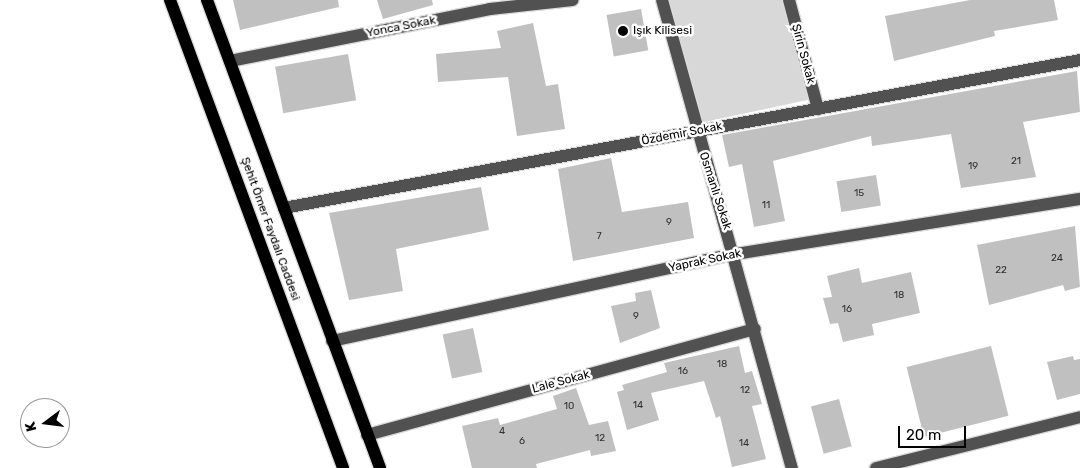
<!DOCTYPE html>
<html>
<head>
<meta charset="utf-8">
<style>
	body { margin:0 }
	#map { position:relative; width:1080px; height:468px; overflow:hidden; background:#fff; font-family:Rubik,sans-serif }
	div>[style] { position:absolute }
	.green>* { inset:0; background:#d8d8d8 }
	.building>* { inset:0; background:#c0c0c0; transform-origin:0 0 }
	.roads { filter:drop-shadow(1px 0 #dbdbdb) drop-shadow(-1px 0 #dbdbdb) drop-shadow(0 1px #dbdbdb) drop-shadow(0 -1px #dbdbdb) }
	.minor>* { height:12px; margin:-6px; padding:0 6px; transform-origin:6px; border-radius:6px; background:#515151 }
	.major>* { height:12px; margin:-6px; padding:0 6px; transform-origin:6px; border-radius:6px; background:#000 }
	.dots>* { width:14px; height:14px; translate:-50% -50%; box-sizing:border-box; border:2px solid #fff; border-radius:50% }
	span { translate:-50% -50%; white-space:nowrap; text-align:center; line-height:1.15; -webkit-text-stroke:5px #fff; paint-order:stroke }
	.number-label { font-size:10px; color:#303030 }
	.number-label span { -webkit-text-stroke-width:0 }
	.street-label { font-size:12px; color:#000 }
	.poi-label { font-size:12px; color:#000 }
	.left { translate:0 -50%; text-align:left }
	.north { position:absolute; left:20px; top:398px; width:50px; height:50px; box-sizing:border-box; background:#fff; border:1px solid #999; border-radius:50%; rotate:255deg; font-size:14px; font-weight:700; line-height:20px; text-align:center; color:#000 }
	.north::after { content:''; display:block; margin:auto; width:18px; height:22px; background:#000; clip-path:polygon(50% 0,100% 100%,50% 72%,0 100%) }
	.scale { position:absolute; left:898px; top:426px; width:68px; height:22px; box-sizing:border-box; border:2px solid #000; border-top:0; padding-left:6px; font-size:15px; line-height:18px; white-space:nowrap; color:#000; -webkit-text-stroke:4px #fff; paint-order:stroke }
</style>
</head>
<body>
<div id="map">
	<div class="green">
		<div style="clip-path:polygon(667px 0,784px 0,812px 99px,700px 123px)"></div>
	</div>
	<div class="building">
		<div style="clip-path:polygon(233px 0,338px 0,339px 7px,240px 30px)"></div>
		<div style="clip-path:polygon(377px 0,432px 0,433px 5px,383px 19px)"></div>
		<div style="clip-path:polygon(970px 0,1054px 0,1058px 20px,994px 31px,995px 36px,894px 61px,885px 16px)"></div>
		<div style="left:641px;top:9px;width:42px;height:35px;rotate:80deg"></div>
		<div style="clip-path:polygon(533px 23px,546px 86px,558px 84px,565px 129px,517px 136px,508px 77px,438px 82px,436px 54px,501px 48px,497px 31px)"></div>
		<div style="left:348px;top:54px;width:47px;height:74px;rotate:80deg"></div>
		<div style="clip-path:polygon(1077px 71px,1080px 112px,1023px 122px,1036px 177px,961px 188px,951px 134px,872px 146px,871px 136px,773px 161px,785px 221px,754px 227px,742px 164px,729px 167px,722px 135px)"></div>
		<div style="clip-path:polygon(611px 158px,622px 212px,688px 202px,694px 238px,573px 261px,558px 169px)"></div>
		<div style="left:876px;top:175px;width:31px;height:40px;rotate:81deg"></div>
		<div style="clip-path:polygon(481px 187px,489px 230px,396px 249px,403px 291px,349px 300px,329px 213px)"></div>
		<div style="clip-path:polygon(1075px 226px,1080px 287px,1065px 291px,1063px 285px,989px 305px,977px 245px)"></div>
		<div style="clip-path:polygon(859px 268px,862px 283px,911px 272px,920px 313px,872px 324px,874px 335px,843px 342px,838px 323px,830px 324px,823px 298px,832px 297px,827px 276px)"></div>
		<div style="clip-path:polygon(651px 290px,660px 328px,620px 343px,611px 306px,636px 301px,635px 293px)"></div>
		<div style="left:473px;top:328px;width:45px;height:31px;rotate:78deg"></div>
		<div style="clip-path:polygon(739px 346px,745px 373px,752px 371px,762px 404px,752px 406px,766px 459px,732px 467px,720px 416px,716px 418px,704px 381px,651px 393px,659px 420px,627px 430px,617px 392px,624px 390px,622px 385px,667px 372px,664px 363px)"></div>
		<div style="left:991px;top:346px;width:72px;height:87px;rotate:76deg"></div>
		<div style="clip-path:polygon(1073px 356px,1074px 360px,1080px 359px,1080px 394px,1057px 400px,1047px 362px)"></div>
		<div style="clip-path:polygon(576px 388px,589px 425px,608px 421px,616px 451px,591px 456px,590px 450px,536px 464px,537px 468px,472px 468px,462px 426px,498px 418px,500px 425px,557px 409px,553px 396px)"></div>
		<div style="left:839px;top:399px;width:49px;height:29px;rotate:75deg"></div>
	</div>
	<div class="roads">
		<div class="minor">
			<div style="left:662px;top:0;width:486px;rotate:74.5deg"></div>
			<div style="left:789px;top:0;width:113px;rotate:75.1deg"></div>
			<div style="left:230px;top:61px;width:265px;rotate:-11.3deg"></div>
			<div style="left:490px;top:9px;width:83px;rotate:-6.2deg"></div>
			<div style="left:284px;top:208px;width:810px;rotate:-10.53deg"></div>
			<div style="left:332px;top:341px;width:413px;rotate:-12.2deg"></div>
			<div style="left:736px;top:254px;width:348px;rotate:-9.1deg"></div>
			<div style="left:367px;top:435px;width:402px;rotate:-15.3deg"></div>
			<div style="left:876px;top:468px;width:210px;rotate:-14deg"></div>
		</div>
		<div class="major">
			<div style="left:170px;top:0;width:499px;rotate:69.7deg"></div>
			<div style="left:207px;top:0;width:499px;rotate:69.7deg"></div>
		</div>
	</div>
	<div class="dots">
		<div style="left:623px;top:31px;background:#000"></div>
	</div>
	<div class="number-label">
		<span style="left:1016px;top:162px">21</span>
		<span style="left:973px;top:167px">19</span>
		<span style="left:859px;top:194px">15</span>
		<span style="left:766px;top:206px">11</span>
		<span style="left:669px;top:223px">9</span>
		<span style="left:599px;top:237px">7</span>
		<span style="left:1057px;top:259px">24</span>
		<span style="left:1001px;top:271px">22</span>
		<span style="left:899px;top:296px">18</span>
		<span style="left:847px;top:310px">16</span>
		<span style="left:636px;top:317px">9</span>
		<span style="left:722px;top:365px">18</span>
		<span style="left:683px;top:372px">16</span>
		<span style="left:745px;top:391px">12</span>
		<span style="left:638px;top:406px">14</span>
		<span style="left:569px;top:407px">10</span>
		<span style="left:502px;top:432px">4</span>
		<span style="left:600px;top:439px">12</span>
		<span style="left:522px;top:442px">6</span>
		<span style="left:744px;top:444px">14</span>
	</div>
	<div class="street-label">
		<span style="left:401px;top:27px;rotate:-11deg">Yonca Sokak</span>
		<span style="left:803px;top:54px;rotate:75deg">Şirin Sokak</span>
		<span style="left:682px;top:134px;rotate:-11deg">Özdemir Sokak</span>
		<span style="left:715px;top:191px;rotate:72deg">Osmanlı Sokak</span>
		<span style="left:270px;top:229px;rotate:70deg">Şehit Ömer Faydalı Caddesi</span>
		<span style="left:705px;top:261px;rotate:-12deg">Yaprak Sokak</span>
		<span style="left:561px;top:382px;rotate:-15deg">Lale Sokak</span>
	</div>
	<div class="poi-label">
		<span class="left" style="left:633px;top:31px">Işık Kilisesi</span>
	</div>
	<div class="north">K</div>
	<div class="scale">20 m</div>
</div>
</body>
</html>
